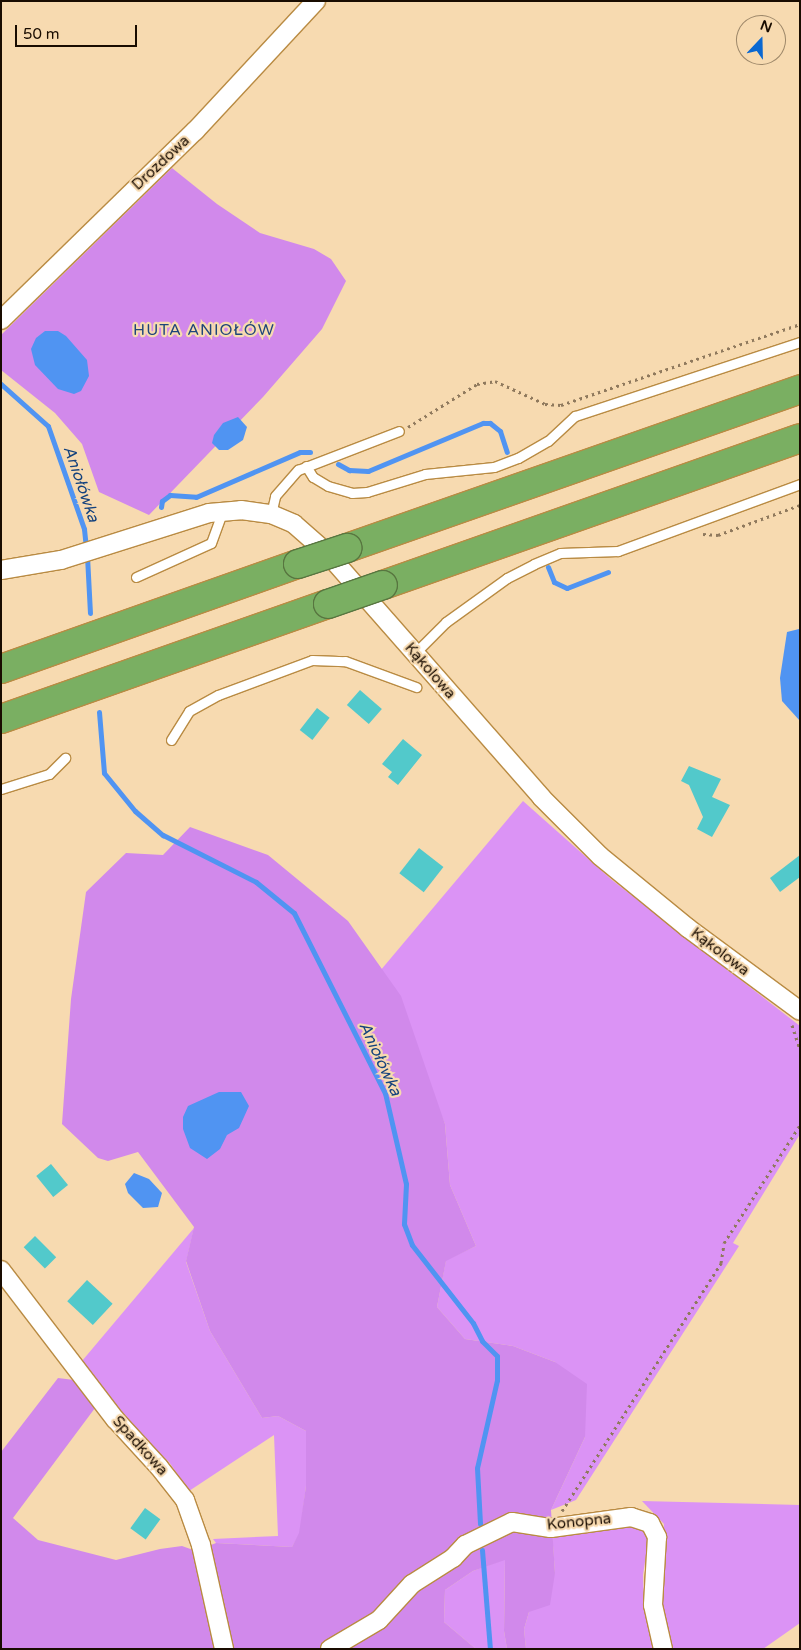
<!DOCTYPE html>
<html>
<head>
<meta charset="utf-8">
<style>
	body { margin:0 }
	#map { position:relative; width:801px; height:1650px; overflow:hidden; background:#f7dab0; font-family:"Varela Round",sans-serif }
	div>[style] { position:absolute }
	.green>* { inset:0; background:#db93f5 }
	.forest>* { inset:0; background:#d189eb }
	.water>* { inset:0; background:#5094f2 }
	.stream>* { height:5px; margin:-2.5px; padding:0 2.5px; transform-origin:2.5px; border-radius:2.5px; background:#5094f2 }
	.building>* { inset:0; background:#52c9cb; transform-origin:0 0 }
	.path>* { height:3px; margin-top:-1.5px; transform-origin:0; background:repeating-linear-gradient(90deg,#8f795d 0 2.5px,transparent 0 6.5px) }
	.roads { filter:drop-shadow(1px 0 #b98b43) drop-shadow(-1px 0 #b98b43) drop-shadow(0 1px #b98b43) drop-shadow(0 -1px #b98b43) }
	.lane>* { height:9px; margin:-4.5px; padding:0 4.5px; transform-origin:4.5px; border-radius:4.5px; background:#fff }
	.street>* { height:18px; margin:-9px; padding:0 9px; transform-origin:9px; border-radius:9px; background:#fff }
	.highway>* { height:28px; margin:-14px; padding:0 14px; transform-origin:14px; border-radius:14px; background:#7aaf62 }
	.bridges { filter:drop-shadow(1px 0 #587640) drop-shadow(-1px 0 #587640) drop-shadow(0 1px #587640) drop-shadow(0 -1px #587640) }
	.highway-bridge>* { height:28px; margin:-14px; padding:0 14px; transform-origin:14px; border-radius:14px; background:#7aaf62 }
	span { translate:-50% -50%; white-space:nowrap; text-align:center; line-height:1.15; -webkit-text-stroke:4.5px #f7dab0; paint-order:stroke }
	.street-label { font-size:15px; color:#190c00 }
	.neighbourhood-label { font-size:16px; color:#1e457a; letter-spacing:1px }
	.water-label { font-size:16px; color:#14427d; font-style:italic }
	.frame { position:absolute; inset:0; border:2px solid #190c00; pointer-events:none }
	.north { position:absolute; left:736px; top:15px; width:50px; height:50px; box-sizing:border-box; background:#f7dab0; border:1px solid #9e886a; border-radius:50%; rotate:21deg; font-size:14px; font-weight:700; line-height:20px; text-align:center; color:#190c00 }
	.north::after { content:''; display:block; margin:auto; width:18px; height:22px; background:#0b68d1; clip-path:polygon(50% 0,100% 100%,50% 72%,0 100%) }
	.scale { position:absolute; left:15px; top:25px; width:122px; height:22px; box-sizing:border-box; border:2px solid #190c00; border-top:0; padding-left:6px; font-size:15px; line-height:18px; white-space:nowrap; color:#190c00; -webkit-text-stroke:4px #f7dab0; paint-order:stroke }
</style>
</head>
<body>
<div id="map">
	<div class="green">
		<div style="clip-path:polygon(523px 801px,612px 880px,800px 1026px,800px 1134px,733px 1243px,739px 1246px,576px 1500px,551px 1510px,585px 1437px,555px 1362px,513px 1346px,465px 1339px,437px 1307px,446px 1260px,476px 1246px,450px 1185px,445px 1124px,380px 971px)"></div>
		<div style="clip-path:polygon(194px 1228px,186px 1262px,210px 1331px,262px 1418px,278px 1416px,306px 1431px,306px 1486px,300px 1533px,292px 1547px,216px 1543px,213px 1539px,278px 1536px,274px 1435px,189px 1491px,169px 1462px,142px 1437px,82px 1361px)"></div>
		<div style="clip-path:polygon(642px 1501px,800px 1505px,800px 1623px,763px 1649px,671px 1649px,659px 1591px,664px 1524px)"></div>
		<div style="clip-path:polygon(635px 1525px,649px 1535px,643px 1575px,644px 1604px,654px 1649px,526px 1649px,524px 1629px,529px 1612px,555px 1573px,552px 1531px)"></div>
		<div style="clip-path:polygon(505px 1559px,504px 1631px,507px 1649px,476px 1649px,444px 1622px,445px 1590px,473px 1571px)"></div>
	</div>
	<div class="forest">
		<div style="clip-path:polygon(172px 168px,217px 204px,260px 233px,314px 249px,331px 259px,346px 281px,322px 329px,263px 397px,149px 515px,99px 492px,82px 444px,55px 413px,1px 370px,1px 335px)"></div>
		<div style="clip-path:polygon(190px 827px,268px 855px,348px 921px,401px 996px,445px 1124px,450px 1185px,476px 1246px,446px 1261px,437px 1307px,465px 1339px,513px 1346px,555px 1362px,587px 1384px,585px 1437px,551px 1510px,555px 1573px,550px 1605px,529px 1612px,524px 1629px,526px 1649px,507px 1649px,504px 1631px,505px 1560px,473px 1571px,445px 1590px,444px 1622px,476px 1649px,1px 1649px,1px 1452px,58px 1378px,74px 1380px,95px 1398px,95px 1408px,13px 1518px,38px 1540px,116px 1560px,160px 1549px,182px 1546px,196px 1551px,216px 1543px,292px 1547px,299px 1533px,306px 1486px,306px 1431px,278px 1416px,262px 1418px,210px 1331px,186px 1261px,194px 1227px,138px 1152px,108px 1161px,98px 1158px,62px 1124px,71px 999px,86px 892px,126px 853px,163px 855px)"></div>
	</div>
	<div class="water">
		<div style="clip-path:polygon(45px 331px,58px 331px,66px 336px,87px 360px,89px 376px,81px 391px,74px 394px,58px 389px,35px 365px,31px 349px,36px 338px)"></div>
		<div style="clip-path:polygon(238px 417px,247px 427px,243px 440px,228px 450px,219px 450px,212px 443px,214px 435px,223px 423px)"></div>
		<div style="clip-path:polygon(799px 629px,800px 630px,800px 721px,782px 701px,780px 678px,787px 632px)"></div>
		<div style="clip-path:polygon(219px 1092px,241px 1092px,249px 1106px,239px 1128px,227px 1135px,220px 1149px,207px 1159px,190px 1148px,183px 1129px,183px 1117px,188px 1106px)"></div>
		<div style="clip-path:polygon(134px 1173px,149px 1179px,162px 1193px,158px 1207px,143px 1208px,128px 1193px,125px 1184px)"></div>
	</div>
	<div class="stream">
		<div style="left:1px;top:384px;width:63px;rotate:41.8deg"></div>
		<div style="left:48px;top:426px;width:109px;rotate:70.7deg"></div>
		<div style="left:84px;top:529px;width:19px;rotate:84deg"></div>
		<div style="left:338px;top:464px;width:13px;rotate:29deg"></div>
		<div style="left:349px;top:470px;width:19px;rotate:3deg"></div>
		<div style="left:368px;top:471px;width:125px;rotate:-22.7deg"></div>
		<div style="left:483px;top:423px;width:7px"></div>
		<div style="left:490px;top:423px;width:13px;rotate:39deg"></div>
		<div style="left:500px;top:431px;width:22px;rotate:72deg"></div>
		<div style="left:161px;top:507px;width:6px;rotate:-81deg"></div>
		<div style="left:162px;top:501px;width:10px;rotate:-37deg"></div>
		<div style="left:170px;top:495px;width:26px;rotate:4deg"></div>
		<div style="left:196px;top:497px;width:113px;rotate:-23.4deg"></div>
		<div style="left:300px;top:452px;width:10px"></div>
		<div style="left:87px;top:556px;width:57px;rotate:87deg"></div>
		<div style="left:548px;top:567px;width:16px;rotate:68deg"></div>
		<div style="left:554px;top:582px;width:14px;rotate:25deg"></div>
		<div style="left:567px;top:588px;width:44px;rotate:-21.3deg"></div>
		<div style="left:99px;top:712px;width:61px;rotate:85.3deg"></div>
		<div style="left:104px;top:773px;width:49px;rotate:50.8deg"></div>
		<div style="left:135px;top:811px;width:37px;rotate:41deg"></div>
		<div style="left:163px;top:835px;width:104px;rotate:26.8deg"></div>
		<div style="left:256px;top:882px;width:49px;rotate:39.2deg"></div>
		<div style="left:294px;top:913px;width:202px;rotate:63.2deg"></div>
		<div style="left:385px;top:1093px;width:93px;rotate:77deg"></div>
		<div style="left:406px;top:1184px;width:40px;rotate:92.9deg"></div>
		<div style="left:404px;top:1224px;width:22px;rotate:69deg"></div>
		<div style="left:412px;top:1245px;width:99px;rotate:52deg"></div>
		<div style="left:473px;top:1323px;width:20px;rotate:63deg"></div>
		<div style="left:482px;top:1341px;width:21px;rotate:45deg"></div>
		<div style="left:497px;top:1356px;width:24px;rotate:90deg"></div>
		<div style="left:497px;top:1380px;width:90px;rotate:102.8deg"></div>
		<div style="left:477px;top:1468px;width:56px;rotate:86.9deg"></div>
		<div style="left:482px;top:1550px;width:99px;rotate:85.4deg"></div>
	</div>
	<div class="building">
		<div style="left:360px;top:690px;width:29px;height:20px;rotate:41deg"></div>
		<div style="left:317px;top:708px;width:16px;height:28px;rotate:38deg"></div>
		<div style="clip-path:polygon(403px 739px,422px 755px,398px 785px,388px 777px,392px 772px,382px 764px)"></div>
		<div style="clip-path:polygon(689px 766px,721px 779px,712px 797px,730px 805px,712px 837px,697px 829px,703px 817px,689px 785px,681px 781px)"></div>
		<div style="left:419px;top:848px;width:31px;height:32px;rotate:38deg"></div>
		<div style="clip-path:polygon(800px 855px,800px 877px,780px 892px,770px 878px)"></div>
		<div style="left:51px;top:1164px;width:27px;height:19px;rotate:51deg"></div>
		<div style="left:35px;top:1236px;width:30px;height:16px;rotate:45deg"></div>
		<div style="left:87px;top:1280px;width:35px;height:29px;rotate:43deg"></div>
		<div style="left:145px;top:1508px;width:19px;height:25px;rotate:36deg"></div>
	</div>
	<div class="path">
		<div style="left:408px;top:427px;width:81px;rotate:-31.9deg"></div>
		<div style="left:477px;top:384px;width:18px;rotate:-9deg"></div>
		<div style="left:495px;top:381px;width:55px;rotate:24.7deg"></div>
		<div style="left:545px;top:404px;width:16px;rotate:4deg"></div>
		<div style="left:561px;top:405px;width:252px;rotate:-18.7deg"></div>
		<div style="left:703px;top:534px;width:15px;rotate:4deg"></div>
		<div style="left:718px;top:535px;width:87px;rotate:-20.1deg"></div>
		<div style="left:792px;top:1025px;width:25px;rotate:72deg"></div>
		<div style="left:562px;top:1511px;width:295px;rotate:-57.3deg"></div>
		<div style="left:721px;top:1263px;width:20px;rotate:-81deg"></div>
		<div style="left:724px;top:1243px;width:140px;rotate:-57.2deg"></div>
	</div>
	<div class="roads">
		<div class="lane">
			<div style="left:306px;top:466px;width:13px;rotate:58deg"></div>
			<div style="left:313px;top:477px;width:17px;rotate:31deg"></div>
			<div style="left:328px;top:486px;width:25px;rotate:16deg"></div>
			<div style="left:352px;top:493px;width:15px;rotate:-4deg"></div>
			<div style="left:367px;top:492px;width:61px;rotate:-17.2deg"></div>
			<div style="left:425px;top:474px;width:69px;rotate:-5.8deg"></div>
			<div style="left:494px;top:467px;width:26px;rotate:-21deg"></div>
			<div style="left:518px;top:458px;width:34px;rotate:-30deg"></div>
			<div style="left:548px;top:441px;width:37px;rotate:-43deg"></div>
			<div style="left:575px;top:416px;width:237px;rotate:-18.2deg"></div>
			<div style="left:271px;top:514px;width:18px;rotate:-77deg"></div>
			<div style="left:275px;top:496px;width:35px;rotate:-49deg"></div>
			<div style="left:298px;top:470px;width:108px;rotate:-21.1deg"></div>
			<div style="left:136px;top:577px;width:82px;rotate:-24.4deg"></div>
			<div style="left:211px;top:543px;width:33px;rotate:-70deg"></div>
			<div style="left:415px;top:653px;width:44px;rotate:-45deg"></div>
			<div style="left:446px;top:622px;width:75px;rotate:-35.8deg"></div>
			<div style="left:507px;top:578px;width:30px;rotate:-27deg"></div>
			<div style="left:534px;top:564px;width:28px;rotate:-23deg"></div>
			<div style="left:560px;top:553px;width:58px;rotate:-2deg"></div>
			<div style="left:618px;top:551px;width:194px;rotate:-20.2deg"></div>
			<div style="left:171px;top:740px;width:34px;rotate:-58deg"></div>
			<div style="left:189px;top:711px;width:33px;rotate:-29deg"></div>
			<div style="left:218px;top:695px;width:100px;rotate:-20.4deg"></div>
			<div style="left:312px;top:660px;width:33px;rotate:2deg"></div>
			<div style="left:345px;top:661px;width:76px;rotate:20.1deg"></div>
			<div style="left:1px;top:789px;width:50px;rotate:-17.4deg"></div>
			<div style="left:49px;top:774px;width:23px;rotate:-45deg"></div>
		</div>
		<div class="street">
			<div style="left:1px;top:320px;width:271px;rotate:-44.3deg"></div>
			<div style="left:195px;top:131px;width:178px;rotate:-47.1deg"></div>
			<div style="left:1px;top:570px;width:61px;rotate:-9.5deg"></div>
			<div style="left:61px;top:560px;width:155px;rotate:-17.6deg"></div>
			<div style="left:209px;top:513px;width:32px;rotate:-5deg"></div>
			<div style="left:241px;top:510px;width:30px;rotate:8deg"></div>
			<div style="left:271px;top:514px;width:25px;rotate:23deg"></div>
			<div style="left:294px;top:524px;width:44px;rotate:41.3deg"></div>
			<div style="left:327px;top:553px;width:325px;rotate:48.7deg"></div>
			<div style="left:541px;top:797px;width:83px;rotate:45deg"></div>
			<div style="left:600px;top:856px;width:114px;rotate:39.3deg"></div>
			<div style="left:688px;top:928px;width:139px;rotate:36.5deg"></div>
			<div style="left:1px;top:1270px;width:188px;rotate:52.6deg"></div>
			<div style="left:115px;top:1419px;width:65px;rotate:47.5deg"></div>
			<div style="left:159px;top:1467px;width:42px;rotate:51.8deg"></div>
			<div style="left:185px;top:1500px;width:48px;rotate:70.4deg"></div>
			<div style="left:201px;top:1545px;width:107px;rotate:77.5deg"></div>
			<div style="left:330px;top:1649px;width:57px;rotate:-30.6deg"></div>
			<div style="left:379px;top:1620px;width:49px;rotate:-47.5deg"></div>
			<div style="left:412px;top:1584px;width:49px;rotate:-32.4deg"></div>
			<div style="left:453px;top:1558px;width:18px;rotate:-47deg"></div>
			<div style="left:465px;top:1545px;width:52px;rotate:-26.1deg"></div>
			<div style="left:512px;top:1522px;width:39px;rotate:9deg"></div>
			<div style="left:551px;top:1528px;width:81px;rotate:-7.8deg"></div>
			<div style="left:631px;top:1517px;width:20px;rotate:18deg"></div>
			<div style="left:650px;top:1523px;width:16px;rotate:63deg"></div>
			<div style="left:657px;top:1537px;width:68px;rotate:93.4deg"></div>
			<div style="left:653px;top:1605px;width:45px;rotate:77.2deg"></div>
		</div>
		<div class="highway">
			<div style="left:347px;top:548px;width:480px;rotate:-19.3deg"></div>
			<div style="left:383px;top:585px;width:442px;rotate:-19.4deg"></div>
			<div style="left:1px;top:669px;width:315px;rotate:-19.5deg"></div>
			<div style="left:1px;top:719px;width:347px;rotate:-19.4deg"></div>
		</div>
	</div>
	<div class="bridges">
		<div class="highway-bridge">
			<div style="left:298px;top:564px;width:52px;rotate:-18.1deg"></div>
			<div style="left:328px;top:604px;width:58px;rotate:-19.1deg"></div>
		</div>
	</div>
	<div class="street-label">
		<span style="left:161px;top:163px;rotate:-43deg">Drozdowa</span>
		<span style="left:430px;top:671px;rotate:49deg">Kąkolowa</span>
		<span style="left:720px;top:952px;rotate:37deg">Kąkolowa</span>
		<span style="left:140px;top:1446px;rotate:48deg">Spadkowa</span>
		<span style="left:579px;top:1522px;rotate:-6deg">Konopna</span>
	</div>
	<div class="neighbourhood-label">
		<span style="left:204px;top:330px">HUTA ANIOŁÓW</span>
	</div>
	<div class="water-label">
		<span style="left:81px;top:484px;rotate:71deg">Aniołówka</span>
		<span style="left:380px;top:1059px;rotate:65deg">Aniołówka</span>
	</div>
	<div class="frame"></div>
	<div class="north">N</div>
	<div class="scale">50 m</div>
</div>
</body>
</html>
